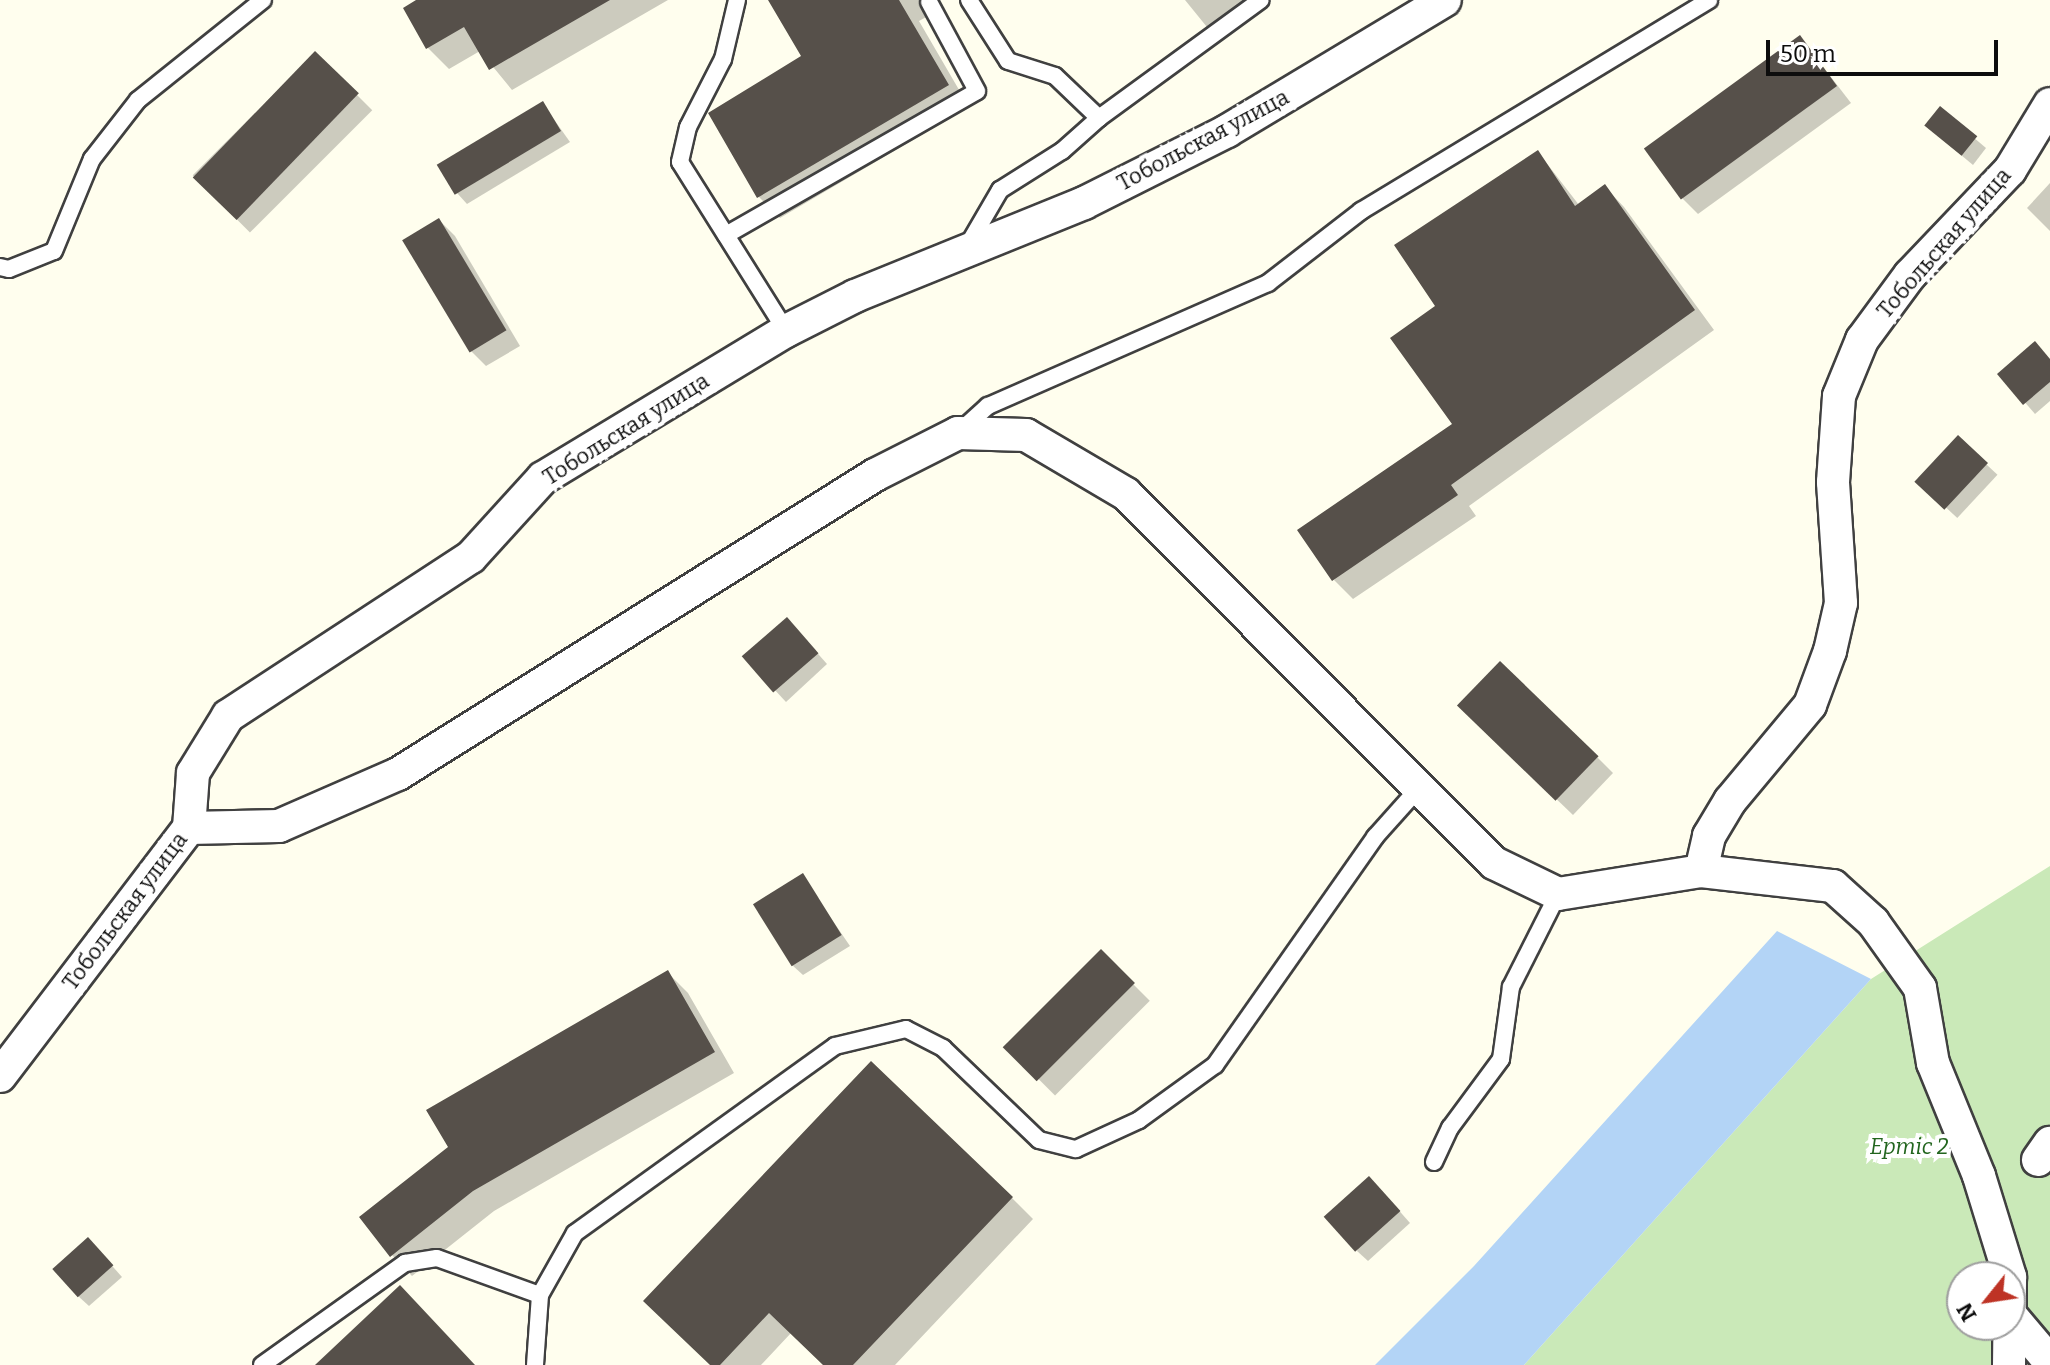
<!DOCTYPE html>
<html>
<head>
<meta charset="utf-8">
<style>
	body { margin:0 }
	#map { position:relative; width:2050px; height:1365px; overflow:hidden; background:#fffeee; font-family:Bitter,serif }
	div>[style] { position:absolute }
	.green>* { inset:0; background:#cae9b8 }
	.water>* { inset:0; background:#b3d4f6 }
	.shadow>* { inset:0; background:#0003; transform-origin:0 0 }
	.building>* { inset:0; background:#56504a; transform-origin:0 0 }
	.roads { filter:drop-shadow(2px 0 #404040) drop-shadow(-2px 0 #404040) drop-shadow(0 2px #404040) drop-shadow(0 -2px #404040) }
	.lane>* { height:16px; margin:-8px; padding:0 8px; transform-origin:8px; border-radius:8px; background:#fff }
	.street>* { height:32px; margin:-16px; padding:0 16px; transform-origin:16px; border-radius:16px; background:#fff }
	span { translate:-50% -50%; white-space:nowrap; text-align:center; line-height:1.15; -webkit-text-stroke:8px #fff; paint-order:stroke }
	.street-label { font-size:22px; color:#0d0d0d }
	.park-label { font-size:22px; color:#22651e; font-style:italic }
	.north { position:absolute; left:1946px; top:1261px; width:80px; height:80px; box-sizing:border-box; background:#fff; border:2px solid #9e9e9e; border-radius:50%; rotate:240deg; font-size:22px; font-weight:700; line-height:32px; text-align:center; color:#0d0d0d }
	.north::after { content:''; display:block; margin:auto; width:28px; height:36px; background:#be3325; clip-path:polygon(50% 0,100% 100%,50% 72%,0 100%) }
	.scale { position:absolute; left:1766px; top:40px; width:232px; height:36px; box-sizing:border-box; border:4px solid #0d0d0d; border-top:0; padding-left:10px; font-size:24px; line-height:28px; white-space:nowrap; color:#0d0d0d; -webkit-text-stroke:6px #fff; paint-order:stroke }
</style>
</head>
<body>
<div id="map">
	<div class="green">
		<div style="clip-path:polygon(evenodd,2050px 866px,2050px 1365px,1524px 1365px,1871px 979px,2050px 866px,1962px 1277px,2010px 1277px,2010px 1325px,1962px 1325px,1962px 1277px)"></div>
	</div>
	<div class="water">
		<div style="clip-path:polygon(1777px 931px,1871px 979px,1524px 1365px,1375px 1365px,1474px 1266px)"></div>
	</div>
	<div class="shadow">
		<div style="clip-path:polygon(420px 0,668px 0,512px 90px,480px 51px,449px 69px,427px 47px)"></div>
		<div style="clip-path:polygon(770px 0,931px 0,937px 11px,919px 21px,969px 107px,780px 218px,759px 197px,803px 56px)"></div>
		<div style="clip-path:polygon(1185px 0,1268px 0,1211px 32px)"></div>
		<div style="clip-path:polygon(1800px 37px,1851px 103px,1698px 214px,1682px 198px)"></div>
		<div style="left:315px;top:53px;width:81px;height:173px;rotate:45deg"></div>
		<div style="clip-path:polygon(543px 104px,570px 142px,467px 204px,457px 193px)"></div>
		<div style="clip-path:polygon(1940px 109px,1986px 148px,1973px 165px,1937px 135px)"></div>
		<div style="clip-path:polygon(1538px 152px,1579px 205px,1605px 187px,1624px 207px,1714px 330px,1469px 506px,1476px 516px,1353px 599px,1334px 580px,1454px 425px,1437px 307px)"></div>
		<div style="clip-path:polygon(2050px 183px,2050px 231px,2027px 208px)"></div>
		<div style="clip-path:polygon(439px 220px,455px 236px,520px 346px,486px 366px,470px 350px)"></div>
		<div style="clip-path:polygon(2050px 360px,2050px 401px,2035px 414px,2000px 374px)"></div>
		<div style="left:1958px;top:438px;width:54px;height:59px;rotate:43deg"></div>
		<div style="clip-path:polygon(797px 630px,827px 664px,786px 702px,745px 658px)"></div>
		<div style="clip-path:polygon(1476px 722px,1597px 757px,1613px 773px,1573px 815px)"></div>
		<div style="clip-path:polygon(802px 876px,850px 946px,803px 975px,792px 965px)"></div>
		<div style="left:1101px;top:952px;width:69px;height:134px;rotate:45deg"></div>
		<div style="clip-path:polygon(668px 973px,688px 993px,734px 1073px,494px 1211px,412px 1276px,392px 1255px)"></div>
		<div style="clip-path:polygon(1380px 1189px,1410px 1223px,1368px 1261px,1357px 1251px)"></div>
		<div style="clip-path:polygon(1012px 1198px,1033px 1219px,895px 1365px,825px 1365px,791px 1333px,761px 1365px,712px 1365px,667px 1322px)"></div>
		<div style="clip-path:polygon(98px 1250px,122px 1277px,89px 1306px,78px 1296px)"></div>
	</div>
	<div class="building">
		<div style="clip-path:polygon(416px 0,610px 0,489px 70px,464px 27px,426px 49px,403px 8px)"></div>
		<div style="clip-path:polygon(768px 0,899px 0,949px 85px,757px 198px,708px 113px,801px 56px)"></div>
		<div style="left:1800px;top:35px;width:63px;height:193px;rotate:54deg"></div>
		<div style="left:315px;top:51px;width:61px;height:176px;rotate:44deg"></div>
		<div style="left:543px;top:101px;width:35px;height:124px;rotate:59deg"></div>
		<div style="left:1940px;top:106px;width:48px;height:25px;rotate:39deg"></div>
		<div style="clip-path:polygon(1538px 150px,1575px 206px,1605px 184px,1695px 310px,1451px 485px,1458px 495px,1332px 581px,1297px 530px,1452px 424px,1390px 338px,1435px 306px,1394px 245px)"></div>
		<div style="left:439px;top:218px;width:131px;height:43px;rotate:59deg"></div>
		<div style="clip-path:polygon(2035px 341px,2050px 359px,2050px 382px,2023px 405px,1997px 374px)"></div>
		<div style="left:1958px;top:435px;width:41px;height:64px;rotate:43deg"></div>
		<div style="left:787px;top:617px;width:48px;height:60px;rotate:49deg"></div>
		<div style="left:1500px;top:661px;width:137px;height:62px;rotate:44deg"></div>
		<div style="left:803px;top:873px;width:73px;height:59px;rotate:58deg"></div>
		<div style="left:1101px;top:949px;width:48px;height:139px;rotate:45deg"></div>
		<div style="clip-path:polygon(668px 970px,715px 1052px,473px 1191px,390px 1257px,359px 1217px,448px 1147px,426px 1110px)"></div>
		<div style="clip-path:polygon(871px 1061px,1013px 1197px,853px 1365px,823px 1365px,769px 1313px,720px 1365px,710px 1365px,643px 1301px)"></div>
		<div style="left:1369px;top:1176px;width:47px;height:61px;rotate:48deg"></div>
		<div style="left:88px;top:1237px;width:38px;height:48px;rotate:48deg"></div>
		<div style="clip-path:polygon(400px 1285px,475px 1365px,315px 1365px)"></div>
	</div>
	<div class="roads">
		<div class="lane">
			<div style="left:737px;top:0;width:61px;rotate:103.3deg"></div>
			<div style="left:723px;top:59px;width:76px;rotate:117.2deg"></div>
			<div style="left:688px;top:127px;width:36px;rotate:103deg"></div>
			<div style="left:680px;top:162px;width:199px;rotate:57.9deg"></div>
			<div style="left:969px;top:0;width:72px;rotate:57.4deg"></div>
			<div style="left:1008px;top:61px;width:49px;rotate:17.7deg"></div>
			<div style="left:1055px;top:76px;width:61px;rotate:43.7deg"></div>
			<div style="left:1099px;top:118px;width:200px;rotate:-36.1deg"></div>
			<div style="left:726px;top:235px;width:289px;rotate:-29.8deg"></div>
			<div style="left:977px;top:91px;width:101px;rotate:-118.3deg"></div>
			<div style="left:968px;top:245px;width:64px;rotate:-59.8deg"></div>
			<div style="left:1000px;top:190px;width:73px;rotate:-32.2deg"></div>
			<div style="left:1062px;top:151px;width:50px;rotate:-41.7deg"></div>
			<div style="left:0;top:267px;width:9px;rotate:13deg"></div>
			<div style="left:9px;top:269px;width:48px;rotate:-21.8deg"></div>
			<div style="left:54px;top:251px;width:100px;rotate:-67.6deg"></div>
			<div style="left:92px;top:159px;width:75px;rotate:-52.1deg"></div>
			<div style="left:138px;top:100px;width:160px;rotate:-38.7deg"></div>
			<div style="left:959px;top:432px;width:39px;rotate:-42deg"></div>
			<div style="left:988px;top:406px;width:306px;rotate:-23.7deg"></div>
			<div style="left:1268px;top:283px;width:118px;rotate:-37.7deg"></div>
			<div style="left:1361px;top:211px;width:407px;rotate:-31.2deg"></div>
			<div style="left:1434px;top:1162px;width:38px;rotate:-65deg"></div>
			<div style="left:1450px;top:1128px;width:86px;rotate:-53.5deg"></div>
			<div style="left:1501px;top:1059px;width:73px;rotate:-82.1deg"></div>
			<div style="left:1511px;top:987px;width:104px;rotate:-63.2deg"></div>
			<div style="left:262px;top:1365px;width:176px;rotate:-35.5deg"></div>
			<div style="left:405px;top:1263px;width:32px;rotate:-9deg"></div>
			<div style="left:437px;top:1258px;width:109px;rotate:19.8deg"></div>
			<div style="left:535px;top:1365px;width:70px;rotate:-85.9deg"></div>
			<div style="left:540px;top:1295px;width:71px;rotate:-60.6deg"></div>
			<div style="left:575px;top:1233px;width:320px;rotate:-35.7deg"></div>
			<div style="left:835px;top:1046px;width:73px;rotate:-13.5deg"></div>
			<div style="left:906px;top:1029px;width:42px;rotate:27.2deg"></div>
			<div style="left:943px;top:1048px;width:133px;rotate:43.8deg"></div>
			<div style="left:1039px;top:1140px;width:38px;rotate:14deg"></div>
			<div style="left:1076px;top:1149px;width:69px;rotate:-24.7deg"></div>
			<div style="left:1139px;top:1120px;width:94px;rotate:-35.9deg"></div>
			<div style="left:1215px;top:1065px;width:279px;rotate:-54.9deg"></div>
			<div style="left:1375px;top:837px;width:63px;rotate:-48.2deg"></div>
		</div>
		<div class="street">
			<div style="left:189px;top:828px;width:90px;rotate:-1.3deg"></div>
			<div style="left:279px;top:826px;width:130px;rotate:-23.6deg"></div>
			<div style="left:398px;top:774px;width:563px;rotate:-32.08deg"></div>
			<div style="left:875px;top:475px;width:93px;rotate:-26.8deg"></div>
			<div style="left:958px;top:433px;width:68px;rotate:1.7deg"></div>
			<div style="left:1026px;top:435px;width:116px;rotate:30.5deg"></div>
			<div style="left:1126px;top:494px;width:521px;rotate:45.08deg"></div>
			<div style="left:1494px;top:863px;width:71px;rotate:25.8deg"></div>
			<div style="left:1558px;top:894px;width:145px;rotate:-9.1deg"></div>
			<div style="left:1701px;top:871px;width:133px;rotate:6.5deg"></div>
			<div style="left:1833px;top:886px;width:54px;rotate:42deg"></div>
			<div style="left:1873px;top:922px;width:81px;rotate:54.5deg"></div>
			<div style="left:1920px;top:988px;width:76px;rotate:80.2deg"></div>
			<div style="left:1933px;top:1063px;width:122px;rotate:67.8deg"></div>
			<div style="left:1979px;top:1176px;width:106px;rotate:72.9deg"></div>
			<div style="left:1701px;top:871px;width:36px;rotate:-77deg"></div>
			<div style="left:1709px;top:836px;width:41px;rotate:-59deg"></div>
			<div style="left:1730px;top:801px;width:125px;rotate:-50.2deg"></div>
			<div style="left:1810px;top:705px;width:58px;rotate:-69.7deg"></div>
			<div style="left:1830px;top:651px;width:49px;rotate:-77.1deg"></div>
			<div style="left:1841px;top:603px;width:121px;rotate:-93.8deg"></div>
			<div style="left:1833px;top:482px;width:86px;rotate:-86deg"></div>
			<div style="left:1839px;top:396px;width:61px;rotate:-67.7deg"></div>
			<div style="left:1862px;top:340px;width:81px;rotate:-53.6deg"></div>
			<div style="left:1910px;top:275px;width:145px;rotate:-46.4deg"></div>
			<div style="left:2010px;top:170px;width:77px;rotate:-58.8deg"></div>
			<div style="left:0;top:1076px;width:312px;rotate:-52.7deg"></div>
			<div style="left:189px;top:828px;width:55px;rotate:-85.8deg"></div>
			<div style="left:193px;top:773px;width:67px;rotate:-58.4deg"></div>
			<div style="left:228px;top:716px;width:290px;rotate:-33.2deg"></div>
			<div style="left:471px;top:557px;width:107px;rotate:-47.7deg"></div>
			<div style="left:543px;top:478px;width:284px;rotate:-31.2deg"></div>
			<div style="left:786px;top:331px;width:77px;rotate:-26.9deg"></div>
			<div style="left:855px;top:296px;width:247px;rotate:-22.1deg"></div>
			<div style="left:1084px;top:203px;width:160px;rotate:-26.7deg"></div>
			<div style="left:1227px;top:131px;width:254px;rotate:-31deg"></div>
			<div style="left:2038px;top:1160px;width:21px;rotate:-55deg"></div>
			<div style="left:2013px;top:1318px;width:57px;rotate:49.9deg"></div>
			<div style="left:2009px;top:1365px;width:88px;rotate:-89.3deg"></div>
		</div>
	</div>
	<div class="street-label">
		<span style="left:1203px;top:140px;rotate:-28deg">Тобольская улица</span>
		<span style="left:1944px;top:243px;rotate:-49deg">Тобольская улица</span>
		<span style="left:626px;top:429px;rotate:-32deg">Тобольская улица</span>
		<span style="left:125px;top:911px;rotate:-53deg">Тобольская улица</span>
	</div>
	<div class="park-label">
		<span style="left:1909px;top:1147px">Ертіс 2</span>
	</div>
	<div class="north">N</div>
	<div class="scale">50 m</div>
</div>
</body>
</html>
